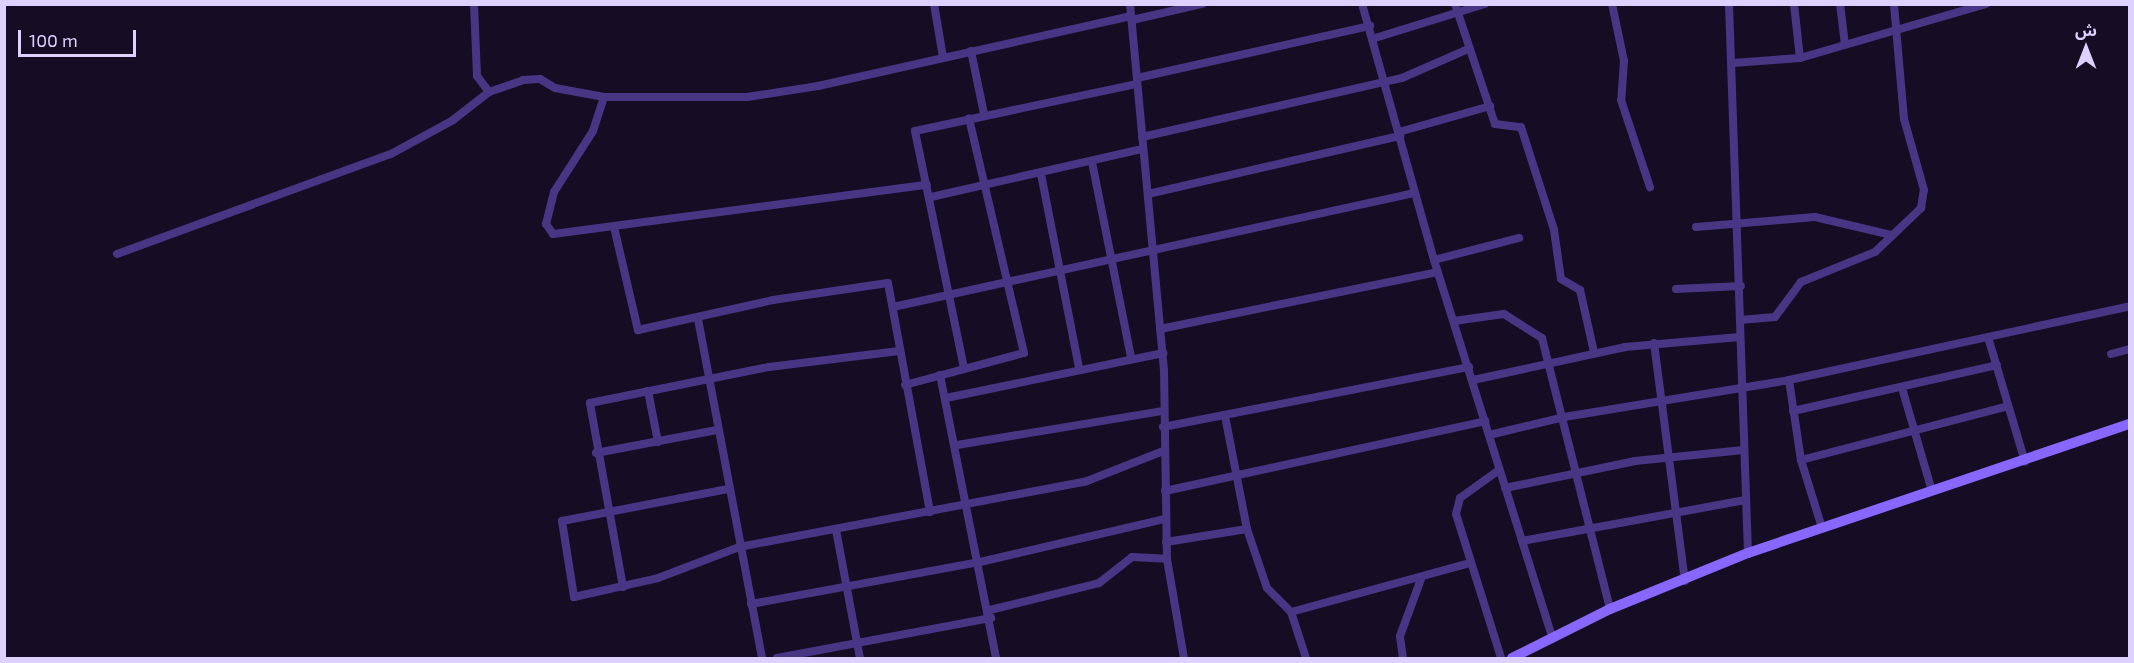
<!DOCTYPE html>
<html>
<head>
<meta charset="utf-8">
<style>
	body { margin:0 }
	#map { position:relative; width:2134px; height:663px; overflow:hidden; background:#150d24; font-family:"Exo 2","Noto Sans Arabic",sans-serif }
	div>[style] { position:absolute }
	.street>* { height:8px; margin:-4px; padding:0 4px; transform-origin:4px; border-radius:4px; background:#483685 }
	.secondary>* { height:10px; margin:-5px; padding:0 5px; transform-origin:5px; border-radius:5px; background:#8867ff }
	span { translate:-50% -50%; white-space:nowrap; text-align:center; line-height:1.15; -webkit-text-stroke:6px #150d24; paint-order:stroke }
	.frame { position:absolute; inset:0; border:6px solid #ded0ff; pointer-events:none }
	.north { position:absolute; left:2056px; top:18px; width:60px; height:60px; -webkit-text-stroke:4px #150d24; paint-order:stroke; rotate:0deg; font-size:16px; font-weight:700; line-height:24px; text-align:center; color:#ded0ff }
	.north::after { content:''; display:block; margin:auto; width:21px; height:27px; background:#ded0ff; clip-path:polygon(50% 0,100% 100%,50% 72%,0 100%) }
	.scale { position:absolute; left:18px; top:30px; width:118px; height:27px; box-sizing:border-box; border:3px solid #ded0ff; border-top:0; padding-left:8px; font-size:18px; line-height:21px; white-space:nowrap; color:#ded0ff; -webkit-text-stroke:4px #150d24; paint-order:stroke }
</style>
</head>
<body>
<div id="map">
	<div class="street">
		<div style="left:474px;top:4px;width:72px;rotate:87.6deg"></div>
		<div style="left:477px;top:76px;width:20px;rotate:53deg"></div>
		<div style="left:934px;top:4px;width:54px;rotate:80.4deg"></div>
		<div style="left:1130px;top:4px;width:368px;rotate:84.7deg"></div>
		<div style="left:1164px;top:370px;width:189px;rotate:89.1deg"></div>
		<div style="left:1167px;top:559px;width:100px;rotate:80.3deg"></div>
		<div style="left:1362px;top:4px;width:266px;rotate:74.3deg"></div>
		<div style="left:1434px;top:260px;width:397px;rotate:72.6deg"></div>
		<div style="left:1455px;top:4px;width:126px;rotate:71.6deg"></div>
		<div style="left:1495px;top:124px;width:26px;rotate:7deg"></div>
		<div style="left:1521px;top:127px;width:108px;rotate:72.2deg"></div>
		<div style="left:1554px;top:230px;width:49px;rotate:81.9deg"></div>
		<div style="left:1561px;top:279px;width:22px;rotate:30deg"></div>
		<div style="left:1580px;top:290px;width:64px;rotate:77.3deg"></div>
		<div style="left:1612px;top:4px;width:58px;rotate:78.1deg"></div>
		<div style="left:1624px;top:61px;width:39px;rotate:94deg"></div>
		<div style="left:1621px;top:100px;width:92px;rotate:71.6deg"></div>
		<div style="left:1729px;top:4px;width:549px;rotate:88.02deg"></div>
		<div style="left:1794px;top:4px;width:54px;rotate:83.7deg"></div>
		<div style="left:1840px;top:4px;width:41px;rotate:83deg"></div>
		<div style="left:1132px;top:20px;width:72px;rotate:-12.9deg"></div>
		<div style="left:1375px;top:38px;width:115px;rotate:-17.2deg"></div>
		<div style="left:971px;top:51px;width:64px;rotate:78.3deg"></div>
		<div style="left:1733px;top:63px;width:67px;rotate:-4.3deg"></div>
		<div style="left:1800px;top:58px;width:194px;rotate:-16.2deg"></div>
		<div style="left:1137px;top:78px;width:239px;rotate:-12.6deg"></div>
		<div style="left:604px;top:97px;width:36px;rotate:108deg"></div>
		<div style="left:593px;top:131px;width:72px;rotate:122.6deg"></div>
		<div style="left:554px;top:192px;width:33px;rotate:104deg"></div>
		<div style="left:546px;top:224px;width:12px;rotate:55deg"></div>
		<div style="left:553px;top:234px;width:377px;rotate:-7.5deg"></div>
		<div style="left:1399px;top:132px;width:95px;rotate:-15.9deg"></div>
		<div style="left:1142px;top:137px;width:267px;rotate:-12.8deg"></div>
		<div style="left:1402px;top:78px;width:72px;rotate:-23.7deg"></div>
		<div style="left:1092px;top:162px;width:200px;rotate:78.7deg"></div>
		<div style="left:1041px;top:174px;width:197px;rotate:78.9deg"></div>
		<div style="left:1148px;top:194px;width:259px;rotate:-13deg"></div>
		<div style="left:931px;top:197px;width:217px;rotate:-12.8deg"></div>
		<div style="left:614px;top:227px;width:106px;rotate:76.9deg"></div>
		<div style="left:638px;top:330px;width:138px;rotate:-12.5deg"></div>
		<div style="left:773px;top:300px;width:116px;rotate:-8.4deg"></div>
		<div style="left:888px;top:283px;width:233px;rotate:79.6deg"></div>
		<div style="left:1696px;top:227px;width:119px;rotate:-4.8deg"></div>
		<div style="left:1815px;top:217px;width:79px;rotate:13.2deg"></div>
		<div style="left:117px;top:254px;width:292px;rotate:-20.1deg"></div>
		<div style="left:391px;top:154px;width:71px;rotate:-28.7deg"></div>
		<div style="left:453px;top:120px;width:46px;rotate:-37.9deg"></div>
		<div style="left:489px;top:92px;width:36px;rotate:-19deg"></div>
		<div style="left:523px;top:80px;width:17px;rotate:-3deg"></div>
		<div style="left:540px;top:79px;width:17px;rotate:31deg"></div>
		<div style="left:555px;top:88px;width:50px;rotate:10.4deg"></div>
		<div style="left:604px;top:97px;width:143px"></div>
		<div style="left:747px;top:97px;width:72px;rotate:-8.8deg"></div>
		<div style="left:818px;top:86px;width:321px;rotate:-12.6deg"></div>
		<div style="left:1434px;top:260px;width:88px;rotate:-14.5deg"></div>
		<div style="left:1676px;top:289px;width:65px;rotate:-2.6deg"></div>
		<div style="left:893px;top:307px;width:533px;rotate:-12.34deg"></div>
		<div style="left:698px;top:319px;width:345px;rotate:79.3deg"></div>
		<div style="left:1740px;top:320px;width:35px;rotate:-5deg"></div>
		<div style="left:1775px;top:317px;width:44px;rotate:-53.4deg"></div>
		<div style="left:1801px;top:282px;width:80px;rotate:-22.1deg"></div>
		<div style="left:1875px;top:252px;width:64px;rotate:-43.7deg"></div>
		<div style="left:1921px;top:208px;width:18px;rotate:-81deg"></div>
		<div style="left:1924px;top:190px;width:74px;rotate:-105.7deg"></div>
		<div style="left:1904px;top:119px;width:115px;rotate:-95deg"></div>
		<div style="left:1454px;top:321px;width:50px;rotate:-8deg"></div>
		<div style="left:1504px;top:314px;width:45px;rotate:32.3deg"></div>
		<div style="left:1542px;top:338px;width:279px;rotate:75.9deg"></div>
		<div style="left:1160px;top:329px;width:283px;rotate:-11.6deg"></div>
		<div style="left:1988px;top:337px;width:130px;rotate:73.5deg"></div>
		<div style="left:1654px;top:343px;width:240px;rotate:82.6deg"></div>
		<div style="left:2111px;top:354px;width:20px;rotate:-15deg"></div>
		<div style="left:964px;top:368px;width:242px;rotate:-101.7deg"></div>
		<div style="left:915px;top:131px;width:227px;rotate:-12deg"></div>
		<div style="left:940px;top:375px;width:288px;rotate:78.8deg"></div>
		<div style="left:1473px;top:380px;width:156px;rotate:-12.2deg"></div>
		<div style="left:1625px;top:347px;width:115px;rotate:-5deg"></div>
		<div style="left:1789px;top:380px;width:81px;rotate:81.5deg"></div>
		<div style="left:1801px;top:460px;width:71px;rotate:72.8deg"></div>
		<div style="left:905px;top:385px;width:123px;rotate:-15.1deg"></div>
		<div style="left:1024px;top:353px;width:241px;rotate:-103.2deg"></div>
		<div style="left:1902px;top:388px;width:107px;rotate:73.8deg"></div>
		<div style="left:648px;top:391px;width:52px;rotate:78.9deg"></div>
		<div style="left:946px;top:398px;width:222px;rotate:-11.7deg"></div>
		<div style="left:1793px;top:411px;width:209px;rotate:-12.7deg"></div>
		<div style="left:1225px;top:416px;width:115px;rotate:79deg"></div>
		<div style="left:1247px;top:529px;width:62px;rotate:71.3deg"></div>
		<div style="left:1267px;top:588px;width:34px;rotate:45deg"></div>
		<div style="left:1291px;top:612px;width:48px;rotate:71.9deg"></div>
		<div style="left:1163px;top:427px;width:312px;rotate:-11.1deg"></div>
		<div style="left:1489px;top:435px;width:77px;rotate:-13.5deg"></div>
		<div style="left:1564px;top:417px;width:228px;rotate:-9.3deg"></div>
		<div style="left:1789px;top:380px;width:349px;rotate:-12.2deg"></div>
		<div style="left:957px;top:445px;width:209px;rotate:-9.4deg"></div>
		<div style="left:596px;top:453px;width:123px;rotate:-10.8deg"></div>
		<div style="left:1801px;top:460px;width:214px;rotate:-14.6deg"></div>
		<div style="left:1499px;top:470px;width:48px;rotate:144.3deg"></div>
		<div style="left:1460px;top:498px;width:16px;rotate:104deg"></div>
		<div style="left:1456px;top:514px;width:151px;rotate:72.6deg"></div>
		<div style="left:1505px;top:488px;width:133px;rotate:-11.7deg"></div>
		<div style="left:1635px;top:461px;width:109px;rotate:-5.8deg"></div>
		<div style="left:728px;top:489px;width:169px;rotate:169.1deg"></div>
		<div style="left:562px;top:521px;width:77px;rotate:81deg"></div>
		<div style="left:574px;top:597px;width:86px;rotate:-12.7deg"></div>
		<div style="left:658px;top:578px;width:87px;rotate:-20.9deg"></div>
		<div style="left:739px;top:547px;width:354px;rotate:-10.7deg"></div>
		<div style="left:1087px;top:481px;width:82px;rotate:-21.5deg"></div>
		<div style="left:1165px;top:491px;width:328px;rotate:-12.3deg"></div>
		<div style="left:836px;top:530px;width:130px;rotate:79.4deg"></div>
		<div style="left:1522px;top:541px;width:227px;rotate:-10.4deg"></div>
		<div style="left:1166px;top:542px;width:82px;rotate:-9.1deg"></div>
		<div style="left:623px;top:587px;width:187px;rotate:-100.2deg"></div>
		<div style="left:590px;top:403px;width:183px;rotate:-11.4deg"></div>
		<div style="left:769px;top:367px;width:131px;rotate:-7deg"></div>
		<div style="left:751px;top:604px;width:233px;rotate:-10.4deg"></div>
		<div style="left:980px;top:562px;width:190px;rotate:-13.1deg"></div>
		<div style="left:990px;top:610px;width:112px;rotate:-13.9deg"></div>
		<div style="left:1099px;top:583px;width:42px;rotate:-38.2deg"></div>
		<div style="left:1132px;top:557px;width:35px;rotate:3deg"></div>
		<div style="left:1291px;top:612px;width:186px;rotate:-15.3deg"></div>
		<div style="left:777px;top:658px;width:218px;rotate:-10.6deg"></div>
		<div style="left:1403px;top:658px;width:22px;rotate:-98deg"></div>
		<div style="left:1400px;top:636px;width:61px;rotate:-69.8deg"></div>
	</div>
	<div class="secondary">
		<div style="left:1512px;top:658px;width:110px;rotate:-26.6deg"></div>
		<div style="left:1610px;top:609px;width:149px;rotate:-22.1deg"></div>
		<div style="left:1748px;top:553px;width:403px;rotate:-18.7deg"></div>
	</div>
	<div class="frame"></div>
	<div class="north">ش</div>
	<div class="scale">100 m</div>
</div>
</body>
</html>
